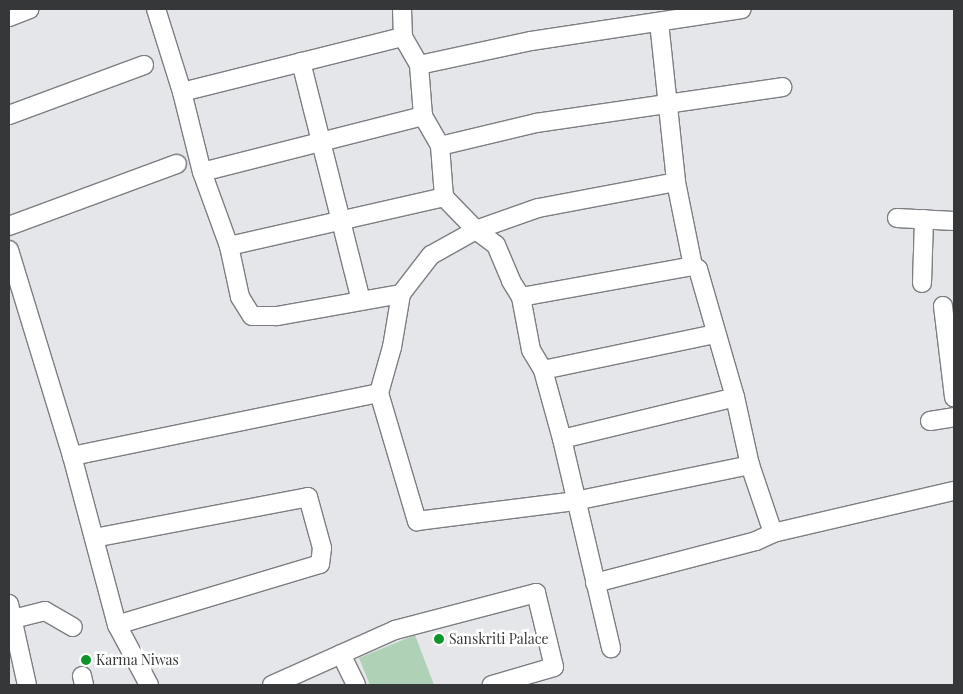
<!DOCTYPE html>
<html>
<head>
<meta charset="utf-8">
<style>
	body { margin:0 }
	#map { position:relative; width:963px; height:694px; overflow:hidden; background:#e4e6e9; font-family:"Playfair Display",serif }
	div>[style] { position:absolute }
	.green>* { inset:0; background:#afd1b5 }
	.roads { filter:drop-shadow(1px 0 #7c7e81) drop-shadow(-1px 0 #7c7e81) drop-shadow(0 1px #7c7e81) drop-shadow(0 -1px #7c7e81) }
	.minor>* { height:18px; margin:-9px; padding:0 9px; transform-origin:9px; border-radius:9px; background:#fff }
	.dots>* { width:14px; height:14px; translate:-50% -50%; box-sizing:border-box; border:2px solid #fff; border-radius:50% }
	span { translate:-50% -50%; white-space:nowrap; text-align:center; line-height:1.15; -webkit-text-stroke:5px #fff; paint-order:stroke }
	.poi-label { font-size:14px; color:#363738 }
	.left { translate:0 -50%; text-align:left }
	.frame { position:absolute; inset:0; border:10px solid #363738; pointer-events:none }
</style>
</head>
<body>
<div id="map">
	<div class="green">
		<div style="clip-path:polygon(415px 635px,434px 685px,370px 685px,359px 658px)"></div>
	</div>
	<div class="roads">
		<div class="minor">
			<div style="left:156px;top:9px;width:87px;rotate:72.6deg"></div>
			<div style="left:182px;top:92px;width:82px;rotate:76deg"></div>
			<div style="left:202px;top:172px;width:79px;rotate:70deg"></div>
			<div style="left:229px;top:246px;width:52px;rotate:77.8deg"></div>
			<div style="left:240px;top:297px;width:22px;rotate:58deg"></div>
			<div style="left:252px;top:316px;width:25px"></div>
			<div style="left:277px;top:316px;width:126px;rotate:-10.1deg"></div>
			<div style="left:402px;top:9px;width:28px;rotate:88deg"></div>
			<div style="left:403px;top:37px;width:32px;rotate:60deg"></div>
			<div style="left:419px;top:65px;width:51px;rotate:85.5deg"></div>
			<div style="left:423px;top:116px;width:34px;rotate:60deg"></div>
			<div style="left:440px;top:146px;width:51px;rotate:85.5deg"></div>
			<div style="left:444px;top:197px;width:46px;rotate:45.9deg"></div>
			<div style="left:476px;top:230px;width:25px;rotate:37deg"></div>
			<div style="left:496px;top:245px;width:39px;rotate:67deg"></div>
			<div style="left:511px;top:281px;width:19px;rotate:58deg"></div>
			<div style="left:521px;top:297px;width:54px;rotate:79.3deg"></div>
			<div style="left:531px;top:350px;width:23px;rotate:59deg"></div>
			<div style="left:543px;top:370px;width:72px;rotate:74.6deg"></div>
			<div style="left:562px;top:439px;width:215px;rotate:76.8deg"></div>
			<div style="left:9px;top:17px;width:22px;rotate:-21deg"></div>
			<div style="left:659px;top:22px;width:161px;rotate:83.9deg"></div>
			<div style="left:676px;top:182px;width:86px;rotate:78.6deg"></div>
			<div style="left:693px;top:266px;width:6px;rotate:31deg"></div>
			<div style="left:698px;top:269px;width:133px;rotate:73.9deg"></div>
			<div style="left:735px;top:397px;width:70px;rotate:77.6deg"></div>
			<div style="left:750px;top:465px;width:72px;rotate:71.3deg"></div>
			<div style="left:301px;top:62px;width:246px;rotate:75.9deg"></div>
			<div style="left:419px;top:65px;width:115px;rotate:-12.1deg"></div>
			<div style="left:531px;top:41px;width:213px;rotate:-8.6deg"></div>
			<div style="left:182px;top:92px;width:228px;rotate:-14deg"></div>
			<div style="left:9px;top:115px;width:144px;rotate:-20.3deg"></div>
			<div style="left:440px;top:146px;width:99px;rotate:-13.5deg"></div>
			<div style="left:536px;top:123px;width:249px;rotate:-8.3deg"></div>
			<div style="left:202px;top:172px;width:228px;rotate:-14.2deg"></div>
			<div style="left:676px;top:182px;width:140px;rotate:169.3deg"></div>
			<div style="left:538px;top:208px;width:66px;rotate:160.5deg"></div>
			<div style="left:476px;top:230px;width:51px;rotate:150.9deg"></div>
			<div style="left:431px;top:255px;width:49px;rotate:127.6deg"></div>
			<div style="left:401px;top:294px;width:54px;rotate:99.6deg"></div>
			<div style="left:392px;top:347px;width:48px;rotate:105.8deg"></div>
			<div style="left:379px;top:393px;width:134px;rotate:73.5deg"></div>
			<div style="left:417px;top:521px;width:159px;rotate:-7.2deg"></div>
			<div style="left:575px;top:501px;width:179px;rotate:-11.6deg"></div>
			<div style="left:897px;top:218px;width:57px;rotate:3deg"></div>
			<div style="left:9px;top:226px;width:179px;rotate:-20.3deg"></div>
			<div style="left:229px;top:246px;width:221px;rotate:-12.8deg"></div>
			<div style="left:9px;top:250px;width:215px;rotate:73deg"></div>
			<div style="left:72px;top:456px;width:175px;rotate:75.1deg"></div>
			<div style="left:117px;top:625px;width:68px;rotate:61.9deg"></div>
			<div style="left:922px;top:283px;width:64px;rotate:-88.2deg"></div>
			<div style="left:521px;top:297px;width:175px;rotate:-10.2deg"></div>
			<div style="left:943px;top:306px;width:92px;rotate:83.1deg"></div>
			<div style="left:543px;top:370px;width:177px;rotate:-11.8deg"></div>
			<div style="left:930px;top:421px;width:24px;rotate:-9deg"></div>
			<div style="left:562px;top:439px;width:178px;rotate:-13.6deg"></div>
			<div style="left:72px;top:456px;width:313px;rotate:-11.6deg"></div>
			<div style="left:94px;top:538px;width:218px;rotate:-10.8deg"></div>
			<div style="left:308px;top:497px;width:53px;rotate:74.6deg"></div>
			<div style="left:322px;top:548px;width:16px;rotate:97deg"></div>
			<div style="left:320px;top:564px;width:212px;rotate:163.3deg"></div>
			<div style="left:595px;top:583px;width:166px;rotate:-14.6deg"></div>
			<div style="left:756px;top:541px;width:19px;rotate:-25deg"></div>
			<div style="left:773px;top:533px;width:186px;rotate:-13.1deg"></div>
			<div style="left:9px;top:604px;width:83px;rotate:77.5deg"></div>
			<div style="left:9px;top:620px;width:37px;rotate:-14deg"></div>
			<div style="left:45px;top:611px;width:32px;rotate:30deg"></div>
			<div style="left:341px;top:654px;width:34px;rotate:64deg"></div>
			<div style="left:82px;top:676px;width:9px;rotate:77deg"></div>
			<div style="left:272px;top:685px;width:135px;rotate:-24.1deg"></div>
			<div style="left:395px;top:630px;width:146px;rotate:-14.7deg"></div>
			<div style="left:536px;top:593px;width:76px;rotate:76.3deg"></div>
			<div style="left:554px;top:667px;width:65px;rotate:163.8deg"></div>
		</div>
	</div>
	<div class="dots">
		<div style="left:439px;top:639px;background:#0c9529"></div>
		<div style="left:86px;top:660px;background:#0c9529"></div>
	</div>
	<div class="poi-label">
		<span class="left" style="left:449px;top:639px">Sanskriti Palace</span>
		<span class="left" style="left:96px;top:660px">Karma Niwas</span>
	</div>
	<div class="frame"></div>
</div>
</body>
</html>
